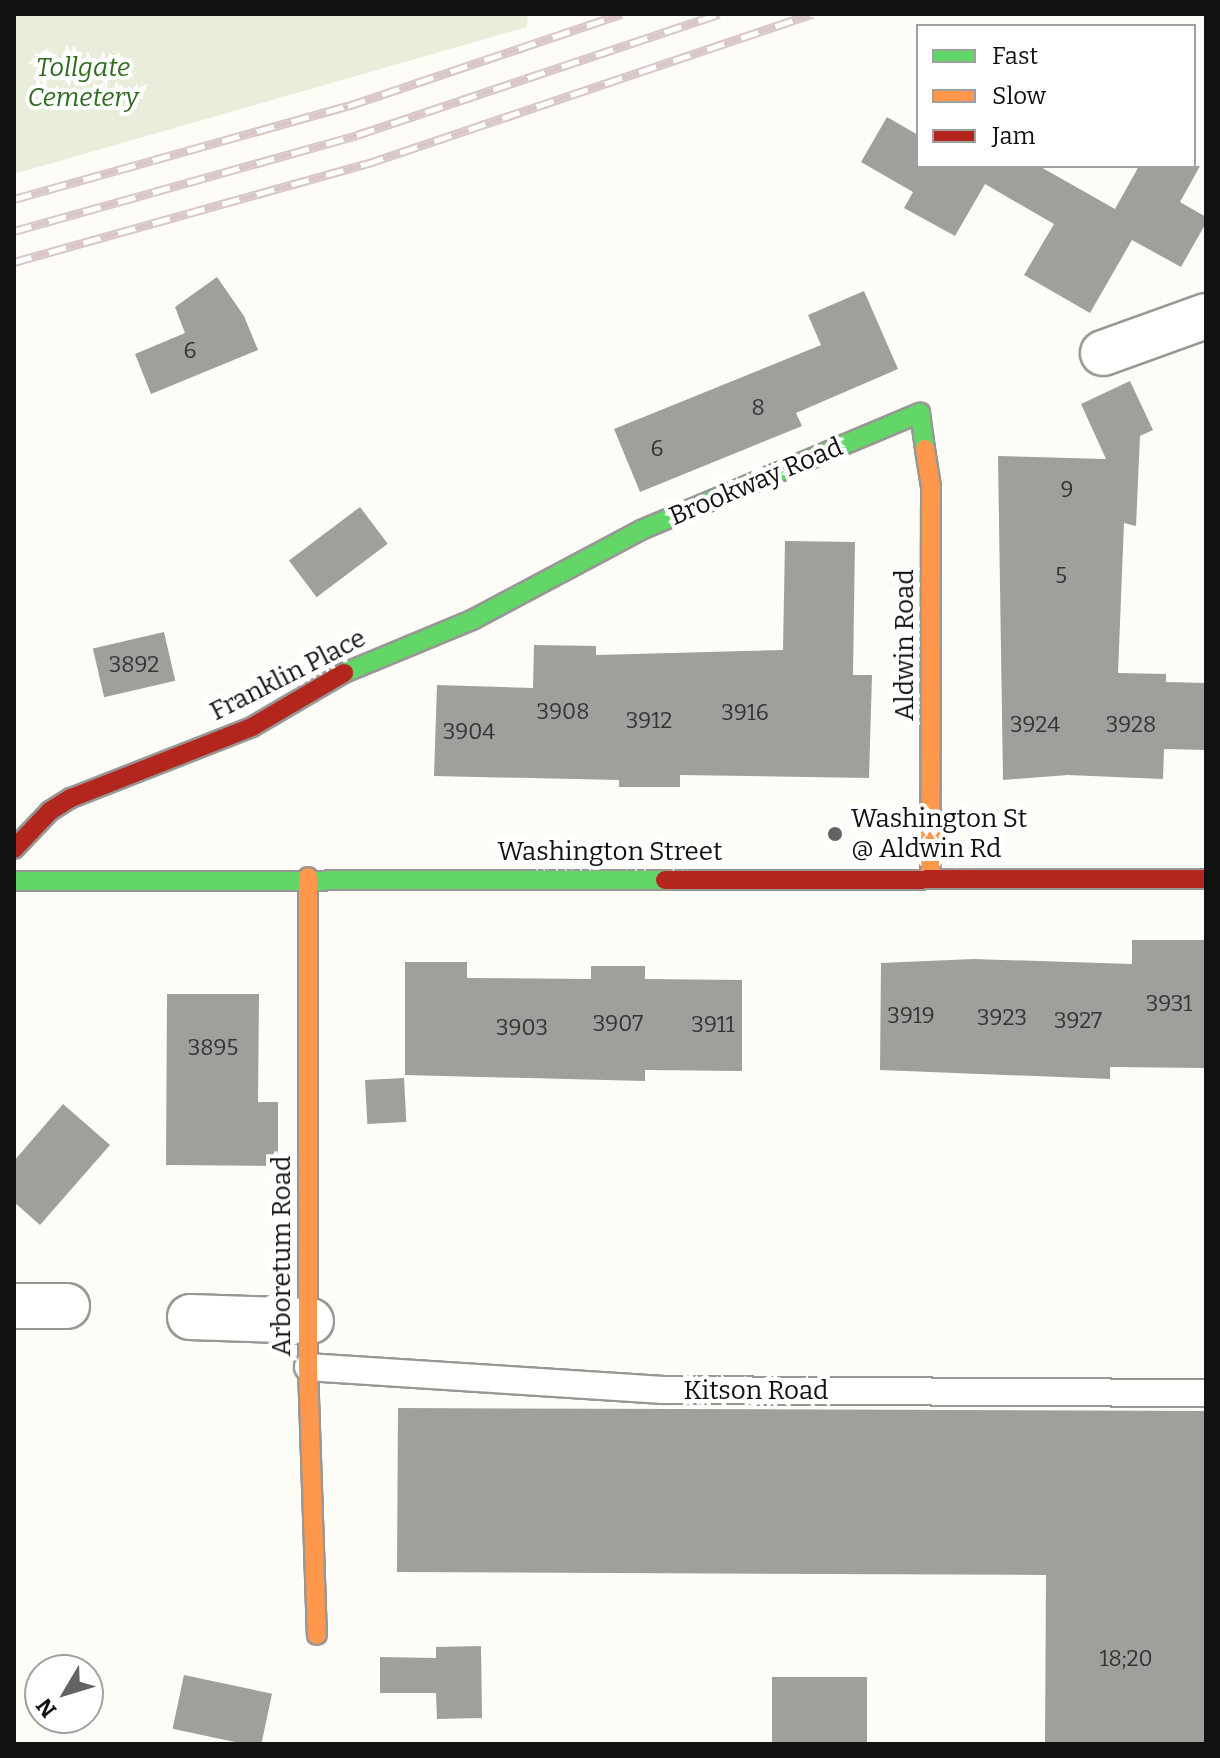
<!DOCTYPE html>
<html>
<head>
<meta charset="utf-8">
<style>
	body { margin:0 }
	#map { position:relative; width:1220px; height:1758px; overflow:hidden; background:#fdfcf7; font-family:Bitter,serif }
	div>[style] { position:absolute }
	.cemetery>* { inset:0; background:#e9eedb }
	.building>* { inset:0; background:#a19f9c; transform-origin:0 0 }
	.roads { filter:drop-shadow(2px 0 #979795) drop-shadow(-2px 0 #979795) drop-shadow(0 2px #979795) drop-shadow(0 -2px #979795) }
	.lane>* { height:26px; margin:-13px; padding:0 13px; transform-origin:13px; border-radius:13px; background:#fffffe }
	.street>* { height:44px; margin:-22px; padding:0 22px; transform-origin:22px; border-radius:22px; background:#fffffe }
	.fast>* { height:18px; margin:-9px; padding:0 9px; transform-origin:9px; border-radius:9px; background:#63d668 }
	.slow>* { height:18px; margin:-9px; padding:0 9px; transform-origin:9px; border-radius:9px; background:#ff974d }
	.jam>* { height:18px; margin:-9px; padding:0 9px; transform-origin:9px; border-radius:9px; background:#b3261e }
	.rail>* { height:9px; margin-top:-4.5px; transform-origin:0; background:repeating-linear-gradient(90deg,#fff 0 18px,#d9c6c7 0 36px); box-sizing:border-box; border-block:2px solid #d9c6c7 }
	.dots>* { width:22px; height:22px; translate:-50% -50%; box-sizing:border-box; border:4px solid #fff; border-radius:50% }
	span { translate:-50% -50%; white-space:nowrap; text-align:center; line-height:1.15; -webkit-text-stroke:8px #fff; paint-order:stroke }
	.number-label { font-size:22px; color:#353434 }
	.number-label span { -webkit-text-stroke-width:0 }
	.park-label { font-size:26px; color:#2f6b1f; font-style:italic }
	.street-label { font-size:26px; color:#111 }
	.poi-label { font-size:26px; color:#111 }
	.left { translate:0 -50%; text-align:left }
	.frame { position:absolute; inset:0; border:16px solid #111; pointer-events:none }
	.legend { position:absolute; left:916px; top:24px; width:280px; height:144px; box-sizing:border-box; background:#fff; border:2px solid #a0a0a0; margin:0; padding:10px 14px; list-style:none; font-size:24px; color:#111 }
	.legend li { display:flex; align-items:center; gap:16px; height:40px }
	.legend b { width:40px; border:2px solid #a0a0a0 }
	.north { position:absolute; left:24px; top:1654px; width:80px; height:80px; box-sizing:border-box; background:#fff; border:2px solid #a0a0a0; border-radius:50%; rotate:232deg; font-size:22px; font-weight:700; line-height:32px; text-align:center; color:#111 }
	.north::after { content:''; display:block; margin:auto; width:28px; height:36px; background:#646362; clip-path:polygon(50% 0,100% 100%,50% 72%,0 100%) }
</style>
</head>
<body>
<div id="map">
	<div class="cemetery">
		<div style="clip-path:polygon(14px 14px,528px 14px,527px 27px,14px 174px)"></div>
	</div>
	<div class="building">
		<div style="clip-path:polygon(887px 117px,918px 135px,918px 166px,1039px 166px,1115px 209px,1139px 166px,1200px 166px,1180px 202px,1206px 217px,1206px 223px,1181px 267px,1132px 240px,1090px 313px,1024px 275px,1054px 224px,985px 184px,955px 236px,904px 208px,913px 192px,861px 162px)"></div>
		<div style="clip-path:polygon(217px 277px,244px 316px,258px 350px,151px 394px,135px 354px,185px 333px,175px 307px)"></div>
		<div style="clip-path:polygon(864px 291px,898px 369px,796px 413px,802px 426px,640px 492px,614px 429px,821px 345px,808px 315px)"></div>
		<div style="clip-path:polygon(1130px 381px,1153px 430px,1140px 436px,1136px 526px,1124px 523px,1118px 673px,1166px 674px,1166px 682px,1206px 683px,1206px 750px,1164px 749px,1163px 779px,1068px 775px,1003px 780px,998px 456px,1106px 459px,1081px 404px)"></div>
		<div style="left:360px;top:507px;width:46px;height:89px;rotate:53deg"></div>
		<div style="clip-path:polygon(785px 541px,855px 542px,853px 675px,872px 675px,869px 778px,680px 775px,680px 787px,619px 787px,619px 780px,434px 776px,437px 685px,533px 688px,534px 645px,596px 646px,596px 655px,783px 650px)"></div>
		<div style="left:164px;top:632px;width:50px;height:73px;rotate:77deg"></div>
		<div style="clip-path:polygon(1132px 940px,1206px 940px,1206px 1068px,1110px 1067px,1110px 1079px,880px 1070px,881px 963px,974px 959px,1132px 964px)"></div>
		<div style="clip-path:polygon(405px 962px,467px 962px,467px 978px,591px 979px,591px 966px,645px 966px,645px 979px,742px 980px,742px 1071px,645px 1070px,645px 1081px,405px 1075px)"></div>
		<div style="clip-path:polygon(167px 994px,259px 994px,258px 1102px,278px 1102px,278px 1166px,166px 1165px)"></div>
		<div style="left:404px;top:1078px;width:44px;height:39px;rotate:87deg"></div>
		<div style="clip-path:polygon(63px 1104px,110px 1145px,40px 1225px,14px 1202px,14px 1161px)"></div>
		<div style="clip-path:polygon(398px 1408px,1206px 1411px,1206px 1744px,1045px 1744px,1046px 1575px,397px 1572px)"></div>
		<div style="clip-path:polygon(481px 1646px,482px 1718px,437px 1719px,436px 1693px,380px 1693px,380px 1657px,436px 1658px,436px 1647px)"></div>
		<div style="left:184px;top:1675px;width:90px;height:55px;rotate:12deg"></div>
		<div style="left:867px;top:1677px;width:67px;height:95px;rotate:90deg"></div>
	</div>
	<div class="roads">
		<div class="lane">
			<div style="left:308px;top:1367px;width:355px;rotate:3.7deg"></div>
			<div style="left:662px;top:1390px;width:544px;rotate:0.32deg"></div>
		</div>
		<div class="street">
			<div style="left:1103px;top:353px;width:109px;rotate:-19.8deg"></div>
			<div style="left:14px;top:1306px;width:53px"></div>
			<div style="left:190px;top:1317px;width:121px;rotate:1.9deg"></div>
		</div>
		<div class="fast">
			<div style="left:344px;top:673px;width:139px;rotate:-22.5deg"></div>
			<div style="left:472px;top:620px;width:191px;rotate:-28deg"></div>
			<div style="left:641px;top:530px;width:303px;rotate:-22.8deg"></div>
			<div style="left:920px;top:413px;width:36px;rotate:82deg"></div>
			<div style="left:14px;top:881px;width:651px;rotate:-0.09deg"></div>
		</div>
		<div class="slow">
			<div style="left:925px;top:449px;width:39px;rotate:81deg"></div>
			<div style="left:931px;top:488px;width:391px;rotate:90.1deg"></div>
			<div style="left:308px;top:877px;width:490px;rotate:90deg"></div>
			<div style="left:308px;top:1367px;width:268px;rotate:88.1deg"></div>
		</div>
		<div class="jam">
			<div style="left:14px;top:849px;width:52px;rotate:-46.5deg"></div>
			<div style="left:50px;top:811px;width:25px;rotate:-32deg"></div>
			<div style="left:71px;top:798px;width:194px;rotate:-21.4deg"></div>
			<div style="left:252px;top:727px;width:107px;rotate:-30.4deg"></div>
			<div style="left:665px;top:880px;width:541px;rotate:-0.11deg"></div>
		</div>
	</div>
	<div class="rail">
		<div style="left:14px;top:199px;width:347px;rotate:-15.6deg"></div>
		<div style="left:348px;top:106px;width:289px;rotate:-18.6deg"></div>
		<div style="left:14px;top:231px;width:356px;rotate:-15.6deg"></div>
		<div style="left:357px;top:135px;width:382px;rotate:-18.5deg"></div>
		<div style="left:14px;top:262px;width:365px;rotate:-15.6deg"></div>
		<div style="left:366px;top:164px;width:471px;rotate:-18.6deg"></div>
	</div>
	<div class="dots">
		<div style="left:835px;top:834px;background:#646362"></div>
	</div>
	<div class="number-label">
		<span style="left:190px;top:351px">6</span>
		<span style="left:758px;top:408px">8</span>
		<span style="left:657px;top:449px">6</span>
		<span style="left:1067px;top:490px">9</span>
		<span style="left:1061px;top:576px">5</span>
		<span style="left:134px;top:665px">3892</span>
		<span style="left:563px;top:712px">3908</span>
		<span style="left:745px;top:713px">3916</span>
		<span style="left:649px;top:721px">3912</span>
		<span style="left:1035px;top:725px">3924</span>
		<span style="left:1131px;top:725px">3928</span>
		<span style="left:469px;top:732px">3904</span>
		<span style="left:1169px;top:1004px">3931</span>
		<span style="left:911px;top:1016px">3919</span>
		<span style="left:1002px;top:1018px">3923</span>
		<span style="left:1078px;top:1021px">3927</span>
		<span style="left:618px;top:1024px">3907</span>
		<span style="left:713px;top:1025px">3911</span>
		<span style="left:522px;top:1028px">3903</span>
		<span style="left:213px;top:1048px">3895</span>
		<span style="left:1126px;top:1659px">18;20</span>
	</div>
	<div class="park-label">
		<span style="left:83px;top:83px">Tollgate<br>Cemetery</span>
	</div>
	<div class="street-label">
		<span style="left:756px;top:482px;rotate:-23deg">Brookway Road</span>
		<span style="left:905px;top:645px;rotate:-90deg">Aldwin Road</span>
		<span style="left:288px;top:675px;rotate:-27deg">Franklin Place</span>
		<span style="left:610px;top:852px">Washington Street</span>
		<span style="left:282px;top:1256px;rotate:-90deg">Arboretum Road</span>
		<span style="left:756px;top:1391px">Kitson Road</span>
	</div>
	<div class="poi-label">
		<span class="left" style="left:851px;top:834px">Washington St<br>@ Aldwin Rd</span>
	</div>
	<div class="frame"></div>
	<ul class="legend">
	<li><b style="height:10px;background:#63d668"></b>Fast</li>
	<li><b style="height:10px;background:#ff974d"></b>Slow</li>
	<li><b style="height:10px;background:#b3261e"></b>Jam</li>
	</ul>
	<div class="north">N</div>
</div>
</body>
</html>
